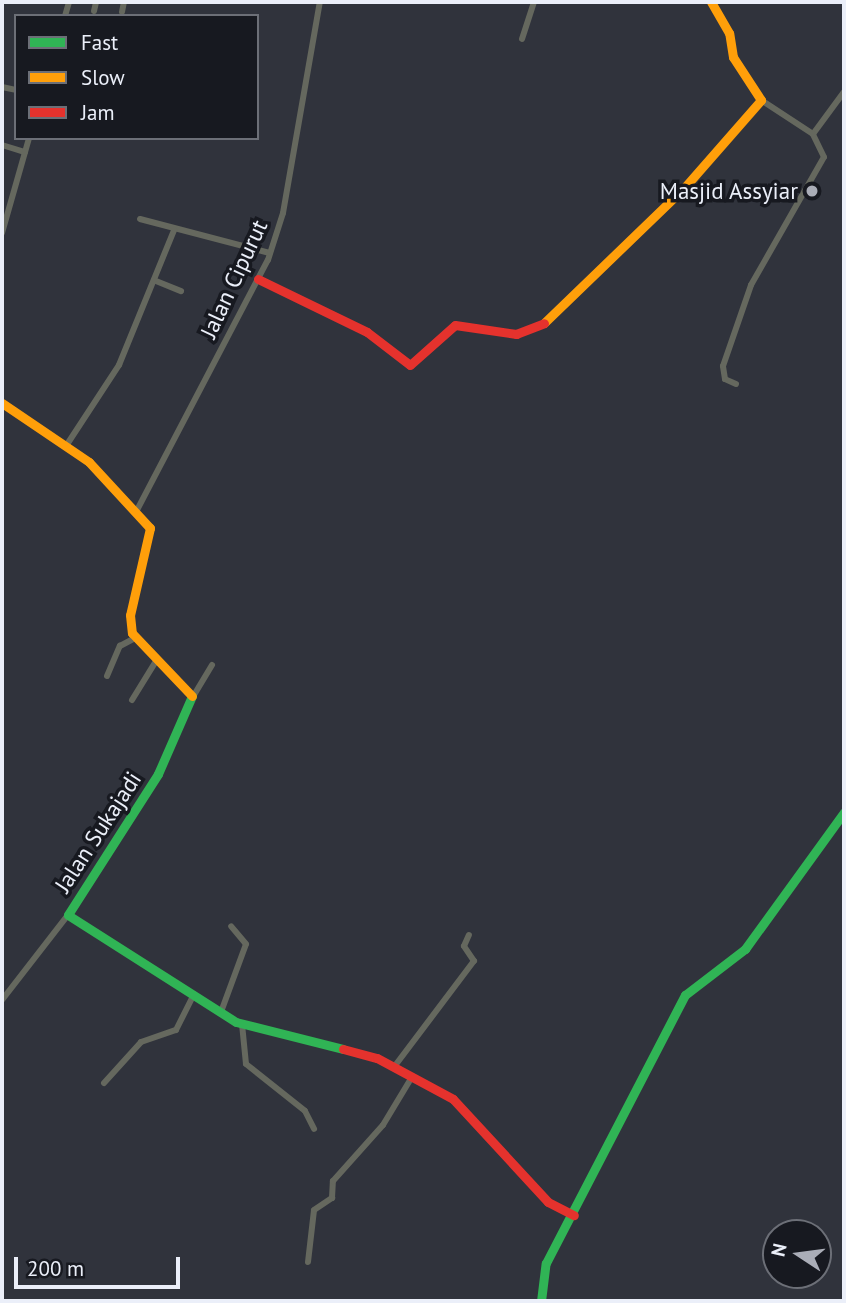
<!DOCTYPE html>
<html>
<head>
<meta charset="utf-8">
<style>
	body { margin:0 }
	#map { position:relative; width:846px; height:1303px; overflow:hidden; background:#30333c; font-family:"PT Sans",sans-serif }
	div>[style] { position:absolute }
	.street>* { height:6px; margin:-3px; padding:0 3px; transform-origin:3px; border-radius:3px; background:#65685e }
	.fast>* { height:9px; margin:-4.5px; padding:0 4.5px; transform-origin:4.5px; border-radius:4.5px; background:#30b455 }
	.slow>* { height:9px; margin:-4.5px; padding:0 4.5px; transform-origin:4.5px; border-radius:4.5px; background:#ff9f0a }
	.jam>* { height:9px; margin:-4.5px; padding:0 4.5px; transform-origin:4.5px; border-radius:4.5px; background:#e5322d }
	.dots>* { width:19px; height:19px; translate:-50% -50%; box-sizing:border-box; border:4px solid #171920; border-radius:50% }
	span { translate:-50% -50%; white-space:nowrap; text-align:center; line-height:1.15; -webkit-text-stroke:7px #171920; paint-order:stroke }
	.poi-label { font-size:23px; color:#ebeff9 }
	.right { translate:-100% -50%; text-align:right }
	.street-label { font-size:23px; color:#ebeff9 }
	.frame { position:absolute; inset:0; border:4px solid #ebeff9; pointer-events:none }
	.legend { position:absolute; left:14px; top:14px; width:245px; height:126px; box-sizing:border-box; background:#171920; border:2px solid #6c6f77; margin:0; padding:9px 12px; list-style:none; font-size:21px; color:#ebeff9 }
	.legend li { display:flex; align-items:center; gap:14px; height:35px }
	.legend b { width:35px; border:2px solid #6c6f77 }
	.north { position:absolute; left:762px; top:1219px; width:70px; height:70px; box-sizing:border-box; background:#171920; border:2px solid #6c6f77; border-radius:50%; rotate:283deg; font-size:19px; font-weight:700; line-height:28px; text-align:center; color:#ebeff9 }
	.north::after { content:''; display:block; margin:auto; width:24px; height:32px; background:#aaadb7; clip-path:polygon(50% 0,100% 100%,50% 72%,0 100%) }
	.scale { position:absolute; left:14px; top:1257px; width:166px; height:32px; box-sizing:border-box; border:4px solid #ebeff9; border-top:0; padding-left:9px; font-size:21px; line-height:24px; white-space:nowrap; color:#ebeff9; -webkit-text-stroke:5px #171920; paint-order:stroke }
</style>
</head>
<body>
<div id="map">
	<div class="street">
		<div style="left:94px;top:11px;width:9px;rotate:-77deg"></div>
		<div style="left:122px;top:12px;width:10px;rotate:-79deg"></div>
		<div style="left:65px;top:16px;width:15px;rotate:-74deg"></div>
		<div style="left:522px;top:39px;width:39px;rotate:-72deg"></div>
		<div style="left:2px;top:87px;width:14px;rotate:12deg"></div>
		<div style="left:813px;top:134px;width:52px;rotate:-53.6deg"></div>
		<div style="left:2px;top:145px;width:24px;rotate:17deg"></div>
		<div style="left:140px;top:219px;width:134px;rotate:14.7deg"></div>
		<div style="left:2px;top:233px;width:99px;rotate:-74.1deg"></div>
		<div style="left:156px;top:281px;width:27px;rotate:22deg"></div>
		<div style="left:736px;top:384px;width:12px;rotate:-156deg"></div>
		<div style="left:725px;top:379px;width:13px;rotate:-99deg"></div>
		<div style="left:723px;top:366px;width:86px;rotate:-70.9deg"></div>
		<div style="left:751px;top:285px;width:147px;rotate:-60.3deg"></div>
		<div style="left:824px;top:157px;width:25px;rotate:-116deg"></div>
		<div style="left:813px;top:134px;width:62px;rotate:-146.8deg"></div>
		<div style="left:66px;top:446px;width:97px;rotate:-56.8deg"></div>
		<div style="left:119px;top:365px;width:146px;rotate:-67.8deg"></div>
		<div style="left:136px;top:512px;width:284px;rotate:-62.4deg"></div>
		<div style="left:268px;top:260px;width:49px;rotate:-72.3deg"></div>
		<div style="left:283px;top:213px;width:214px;rotate:-80.1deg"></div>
		<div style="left:107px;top:676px;width:33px;rotate:-67deg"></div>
		<div style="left:120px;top:646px;width:17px;rotate:-28deg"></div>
		<div style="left:194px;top:695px;width:35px;rotate:-59deg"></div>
		<div style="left:132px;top:700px;width:46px;rotate:-58.4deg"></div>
		<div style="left:2px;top:1000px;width:108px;rotate:-52.2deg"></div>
		<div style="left:221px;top:1012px;width:72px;rotate:-69.8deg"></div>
		<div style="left:246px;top:944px;width:23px;rotate:-130deg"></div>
		<div style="left:242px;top:1024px;width:40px;rotate:84.3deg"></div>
		<div style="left:246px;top:1064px;width:75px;rotate:38.5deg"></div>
		<div style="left:305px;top:1111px;width:20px;rotate:63deg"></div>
		<div style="left:394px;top:1067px;width:133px;rotate:-53deg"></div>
		<div style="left:474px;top:961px;width:18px;rotate:-124deg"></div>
		<div style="left:464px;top:946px;width:12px;rotate:-66deg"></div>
		<div style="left:104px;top:1083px;width:55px;rotate:-47.9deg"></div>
		<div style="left:141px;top:1042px;width:37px;rotate:-19deg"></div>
		<div style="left:176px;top:1030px;width:40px;rotate:-63.4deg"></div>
		<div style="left:308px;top:1262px;width:52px;rotate:-83.4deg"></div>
		<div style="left:314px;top:1210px;width:22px;rotate:-34deg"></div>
		<div style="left:332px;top:1198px;width:17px;rotate:-87deg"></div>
		<div style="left:333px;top:1181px;width:75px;rotate:-48.2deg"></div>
		<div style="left:383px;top:1125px;width:56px;rotate:-58.9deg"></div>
	</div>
	<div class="fast">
		<div style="left:192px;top:696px;width:85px;rotate:113.6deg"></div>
		<div style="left:158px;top:774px;width:167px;rotate:122.6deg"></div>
		<div style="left:68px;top:915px;width:199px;rotate:32.5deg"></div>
		<div style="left:236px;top:1022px;width:110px;rotate:14.2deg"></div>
		<div style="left:541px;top:1301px;width:38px;rotate:-83deg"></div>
		<div style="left:546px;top:1263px;width:302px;rotate:-62.6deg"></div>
		<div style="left:685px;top:995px;width:76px;rotate:-37.5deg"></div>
		<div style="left:745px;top:949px;width:169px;rotate:-54.1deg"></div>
	</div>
	<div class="slow">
		<div style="left:544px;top:323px;width:194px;rotate:-44deg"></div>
		<div style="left:684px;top:188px;width:117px;rotate:-48.8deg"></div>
		<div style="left:761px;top:100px;width:51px;rotate:-123.1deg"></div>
		<div style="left:733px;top:57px;width:24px;rotate:-99deg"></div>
		<div style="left:729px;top:33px;width:36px;rotate:-120deg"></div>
		<div style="left:2px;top:403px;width:105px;rotate:34.1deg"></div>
		<div style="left:89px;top:462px;width:90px;rotate:47.3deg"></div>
		<div style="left:150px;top:528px;width:89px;rotate:102.9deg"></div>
		<div style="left:130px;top:615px;width:18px;rotate:84deg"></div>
		<div style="left:132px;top:633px;width:87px;rotate:46.4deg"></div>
	</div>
	<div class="jam">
		<div style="left:258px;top:279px;width:121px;rotate:25.9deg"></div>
		<div style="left:367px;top:332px;width:54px;rotate:37.5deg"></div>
		<div style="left:410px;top:365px;width:60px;rotate:-41.6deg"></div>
		<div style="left:455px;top:325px;width:62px;rotate:8.4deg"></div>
		<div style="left:516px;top:334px;width:30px;rotate:-21deg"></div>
		<div style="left:343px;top:1049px;width:35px;rotate:15deg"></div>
		<div style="left:377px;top:1058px;width:86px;rotate:28.3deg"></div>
		<div style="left:453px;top:1099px;width:140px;rotate:47.3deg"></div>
		<div style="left:548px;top:1202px;width:29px;rotate:27deg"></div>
	</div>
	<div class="dots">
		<div style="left:812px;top:191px;background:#aaadb7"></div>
	</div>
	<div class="poi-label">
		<span class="right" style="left:798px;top:191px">Masjid Assyiar</span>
	</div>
	<div class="street-label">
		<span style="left:234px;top:279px;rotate:-65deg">Jalan Cipurut</span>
		<span style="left:98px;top:832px;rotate:-57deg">Jalan Sukajadi</span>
	</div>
	<div class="frame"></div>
	<ul class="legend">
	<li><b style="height:9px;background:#30b455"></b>Fast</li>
	<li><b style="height:9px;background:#ff9f0a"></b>Slow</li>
	<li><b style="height:9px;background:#e5322d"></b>Jam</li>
	</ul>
	<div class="north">N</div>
	<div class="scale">200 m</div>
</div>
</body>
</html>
